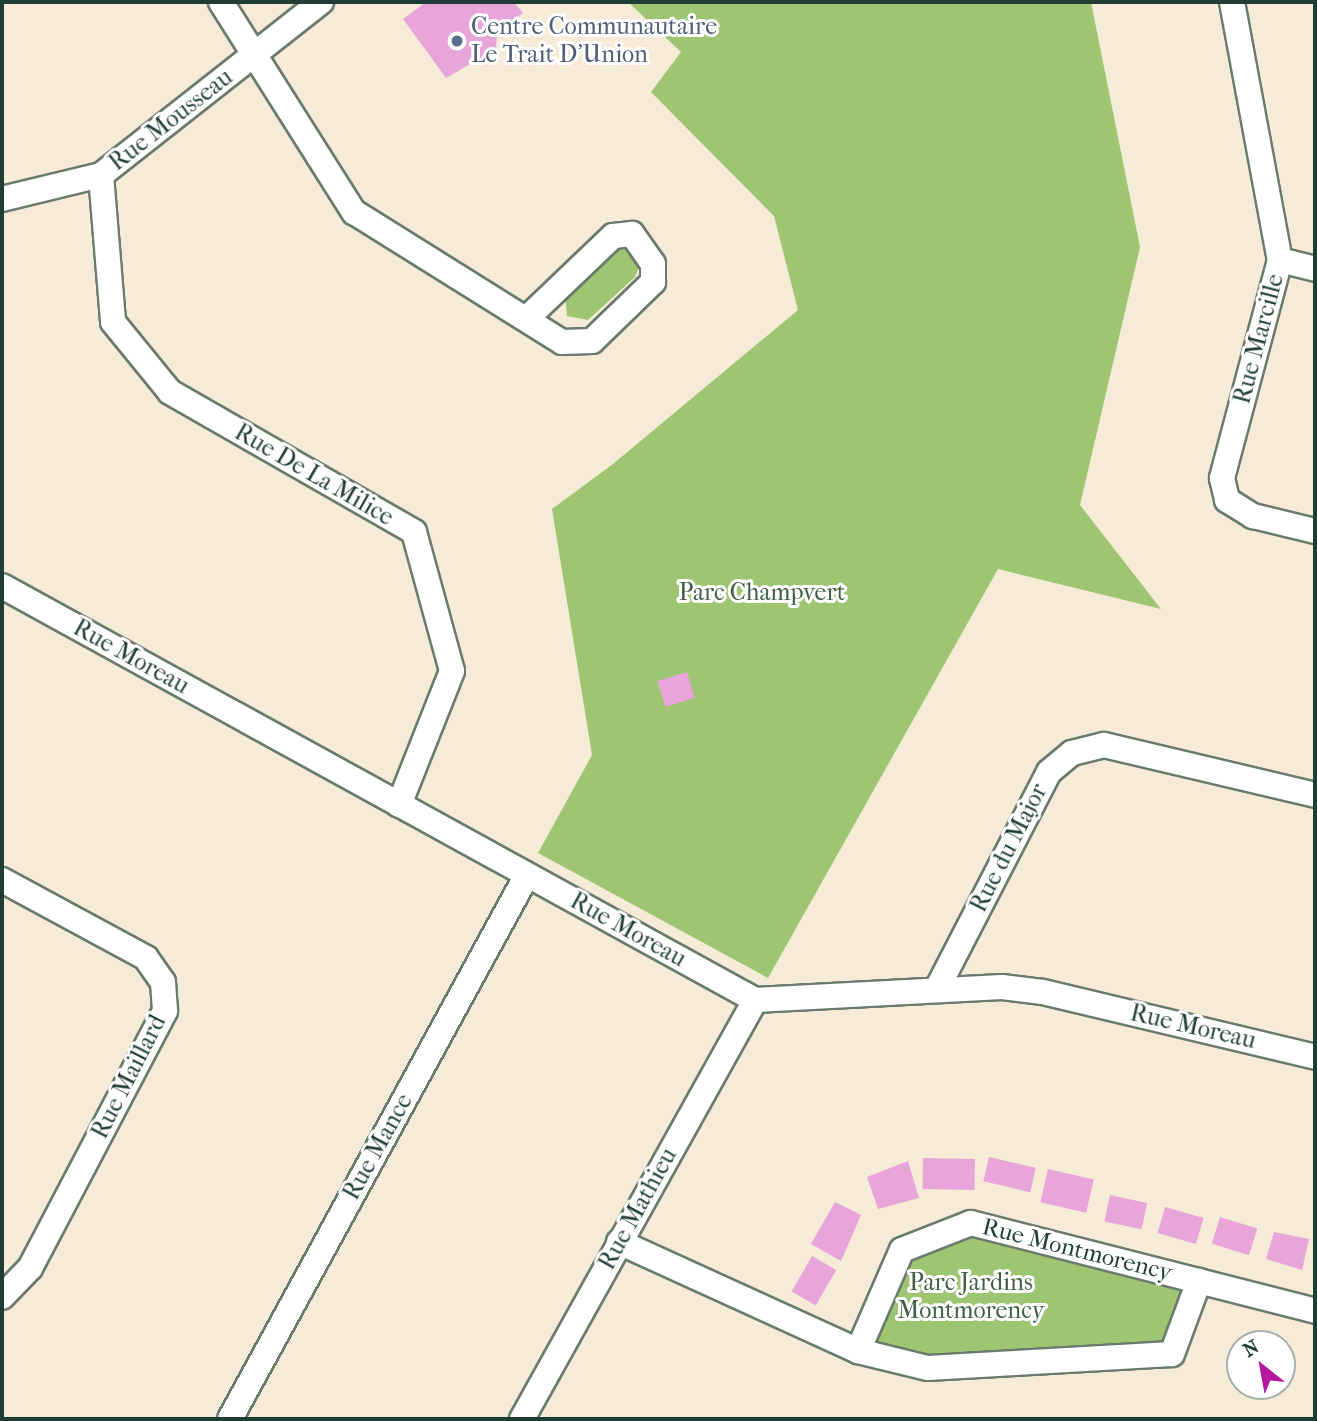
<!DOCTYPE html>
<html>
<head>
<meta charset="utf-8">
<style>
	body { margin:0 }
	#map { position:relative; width:1317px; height:1421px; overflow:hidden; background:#f5ebd7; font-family:"IM FELL French Canon",serif }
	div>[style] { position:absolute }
	.green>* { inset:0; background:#9ec672 }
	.building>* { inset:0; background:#e7a5d9; transform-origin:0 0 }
	.roads { filter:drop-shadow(2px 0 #6a7a6d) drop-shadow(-2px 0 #6a7a6d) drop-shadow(0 2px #6a7a6d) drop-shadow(0 -2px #6a7a6d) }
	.street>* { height:24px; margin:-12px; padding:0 12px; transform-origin:12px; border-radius:12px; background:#fff }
	.dots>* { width:19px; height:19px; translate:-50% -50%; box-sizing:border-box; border:4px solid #fff; border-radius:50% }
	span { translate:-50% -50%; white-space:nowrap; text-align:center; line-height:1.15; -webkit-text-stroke:6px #fff; paint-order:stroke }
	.service-label { font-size:24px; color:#4e5e75 }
	.left { translate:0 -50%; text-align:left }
	.street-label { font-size:24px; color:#1f3d34 }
	.park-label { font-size:24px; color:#3f5f44 }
	.frame { position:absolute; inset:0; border:4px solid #1f3d34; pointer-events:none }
	.north { position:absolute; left:1226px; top:1330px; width:70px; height:70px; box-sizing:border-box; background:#fff; border:2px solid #a5b1ae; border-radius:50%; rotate:329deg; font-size:19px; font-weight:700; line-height:28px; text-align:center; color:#1f3d34 }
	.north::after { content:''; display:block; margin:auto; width:24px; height:32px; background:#b5179e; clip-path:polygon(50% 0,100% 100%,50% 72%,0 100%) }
</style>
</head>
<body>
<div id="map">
	<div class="green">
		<div style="clip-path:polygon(628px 2px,1091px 2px,1140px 247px,1080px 505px,1161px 609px,998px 569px,768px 978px,538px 853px,592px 755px,552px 509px,613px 464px,798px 310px,774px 216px,651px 92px,681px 52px)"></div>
		<div style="clip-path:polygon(629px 248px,640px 265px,635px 277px,588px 320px,567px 316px,565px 296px,616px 250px)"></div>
		<div style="clip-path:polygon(971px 1223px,1199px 1281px,1172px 1354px,928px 1368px,858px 1351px,902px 1250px)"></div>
	</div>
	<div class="building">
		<div style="clip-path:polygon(426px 2px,514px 2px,523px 13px,497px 32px,496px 49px,446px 78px,403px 19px)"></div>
		<div style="left:687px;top:672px;width:27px;height:31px;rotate:73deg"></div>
		<div style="left:989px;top:1157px;width:48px;height:25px;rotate:13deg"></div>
		<div style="left:923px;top:1158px;width:52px;height:31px;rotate:1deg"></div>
		<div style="clip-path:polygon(908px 1161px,919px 1198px,878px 1209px,867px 1177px)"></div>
		<div style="left:1048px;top:1169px;width:47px;height:34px;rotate:13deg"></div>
		<div style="left:1110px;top:1195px;width:38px;height:27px;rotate:12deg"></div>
		<div style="clip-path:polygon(835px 1202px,861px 1215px,841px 1261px,811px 1244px)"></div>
		<div style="left:1165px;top:1207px;width:40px;height:27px;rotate:16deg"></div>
		<div style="left:1220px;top:1217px;width:39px;height:28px;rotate:17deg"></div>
		<div style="clip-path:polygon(1274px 1232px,1309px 1239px,1302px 1270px,1266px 1259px)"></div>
		<div style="left:812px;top:1256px;width:28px;height:41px;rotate:30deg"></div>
	</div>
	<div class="roads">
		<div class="street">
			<div style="left:221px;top:2px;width:249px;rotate:57.7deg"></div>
			<div style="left:354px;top:212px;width:245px;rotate:32deg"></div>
			<div style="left:562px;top:342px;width:30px;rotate:-2deg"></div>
			<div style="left:592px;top:341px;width:85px;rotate:-44deg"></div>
			<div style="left:653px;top:282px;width:18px;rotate:-90deg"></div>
			<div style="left:653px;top:264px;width:37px;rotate:-125deg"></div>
			<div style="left:632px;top:234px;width:19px;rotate:174deg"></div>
			<div style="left:613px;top:236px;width:120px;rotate:136.3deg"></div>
			<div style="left:1232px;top:2px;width:262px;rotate:79.5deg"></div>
			<div style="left:1280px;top:260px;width:226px;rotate:104.9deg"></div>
			<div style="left:1222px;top:478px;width:23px;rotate:77deg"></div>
			<div style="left:1227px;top:500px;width:31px;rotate:32deg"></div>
			<div style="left:1253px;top:516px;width:64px;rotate:13.6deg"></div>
			<div style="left:101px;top:175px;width:147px;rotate:85.3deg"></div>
			<div style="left:113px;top:322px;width:90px;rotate:50.8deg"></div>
			<div style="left:170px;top:392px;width:281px;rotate:29.8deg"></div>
			<div style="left:414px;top:532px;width:144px;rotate:74.7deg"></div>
			<div style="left:452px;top:671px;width:144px;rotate:111.6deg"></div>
			<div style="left:2px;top:199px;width:102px;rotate:-13.6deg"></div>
			<div style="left:101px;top:175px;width:280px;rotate:-38.2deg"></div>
			<div style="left:1280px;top:260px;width:36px;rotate:14deg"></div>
			<div style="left:2px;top:586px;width:859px;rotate:28.8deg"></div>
			<div style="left:755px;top:1000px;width:247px;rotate:-3deg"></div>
			<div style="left:1002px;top:987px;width:41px;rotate:7deg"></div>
			<div style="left:1043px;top:992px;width:280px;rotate:13.4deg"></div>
			<div style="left:2px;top:880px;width:164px;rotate:28.4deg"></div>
			<div style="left:146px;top:958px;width:29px;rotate:55deg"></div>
			<div style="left:163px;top:982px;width:29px;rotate:86deg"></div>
			<div style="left:165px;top:1011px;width:290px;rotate:117.7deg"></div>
			<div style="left:30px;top:1268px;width:40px;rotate:134deg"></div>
			<div style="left:938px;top:987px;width:242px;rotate:-62.7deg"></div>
			<div style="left:1049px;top:772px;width:30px;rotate:-40deg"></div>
			<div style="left:1072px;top:753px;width:33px;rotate:-14deg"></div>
			<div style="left:1104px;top:745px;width:217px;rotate:13.3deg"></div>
			<div style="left:619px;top:1242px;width:263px;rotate:24.5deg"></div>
			<div style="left:858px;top:1351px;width:72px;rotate:13.7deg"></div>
			<div style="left:928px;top:1368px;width:244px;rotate:-3.3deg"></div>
			<div style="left:1172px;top:1354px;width:78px;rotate:-69.7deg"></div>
			<div style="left:858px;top:1351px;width:110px;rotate:-66.5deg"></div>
			<div style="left:902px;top:1250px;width:74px;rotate:-21.4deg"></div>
			<div style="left:971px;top:1223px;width:355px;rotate:14.3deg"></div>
			<div style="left:230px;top:1419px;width:620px;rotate:-61.37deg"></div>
			<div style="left:522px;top:1419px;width:479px;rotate:-60.9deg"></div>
		</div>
	</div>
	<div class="dots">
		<div style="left:457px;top:41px;background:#5c6f8a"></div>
	</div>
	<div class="service-label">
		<span class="left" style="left:471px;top:41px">Centre Communautaire<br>Le Trait D'Union</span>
	</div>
	<div class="street-label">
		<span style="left:171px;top:120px;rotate:-38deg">Rue Mousseau</span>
		<span style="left:1259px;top:339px;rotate:-75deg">Rue Marcille</span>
		<span style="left:314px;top:475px;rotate:30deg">Rue De La Milice</span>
		<span style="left:131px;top:657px;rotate:29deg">Rue Moreau</span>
		<span style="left:1009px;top:848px;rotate:-63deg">Rue du Major</span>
		<span style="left:628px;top:930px;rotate:29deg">Rue Moreau</span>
		<span style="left:1193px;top:1027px;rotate:13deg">Rue Moreau</span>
		<span style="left:129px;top:1077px;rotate:-63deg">Rue Maillard</span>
		<span style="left:378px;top:1147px;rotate:-61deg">Rue Mance</span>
		<span style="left:638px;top:1209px;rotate:-61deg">Rue Mathieu</span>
		<span style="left:1077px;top:1250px;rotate:14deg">Rue Montmorency</span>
	</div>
	<div class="park-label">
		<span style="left:762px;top:593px">Parc Champvert</span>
		<span style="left:971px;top:1297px">Parc Jardins<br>Montmorency</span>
	</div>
	<div class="frame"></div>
	<div class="north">N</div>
</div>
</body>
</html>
